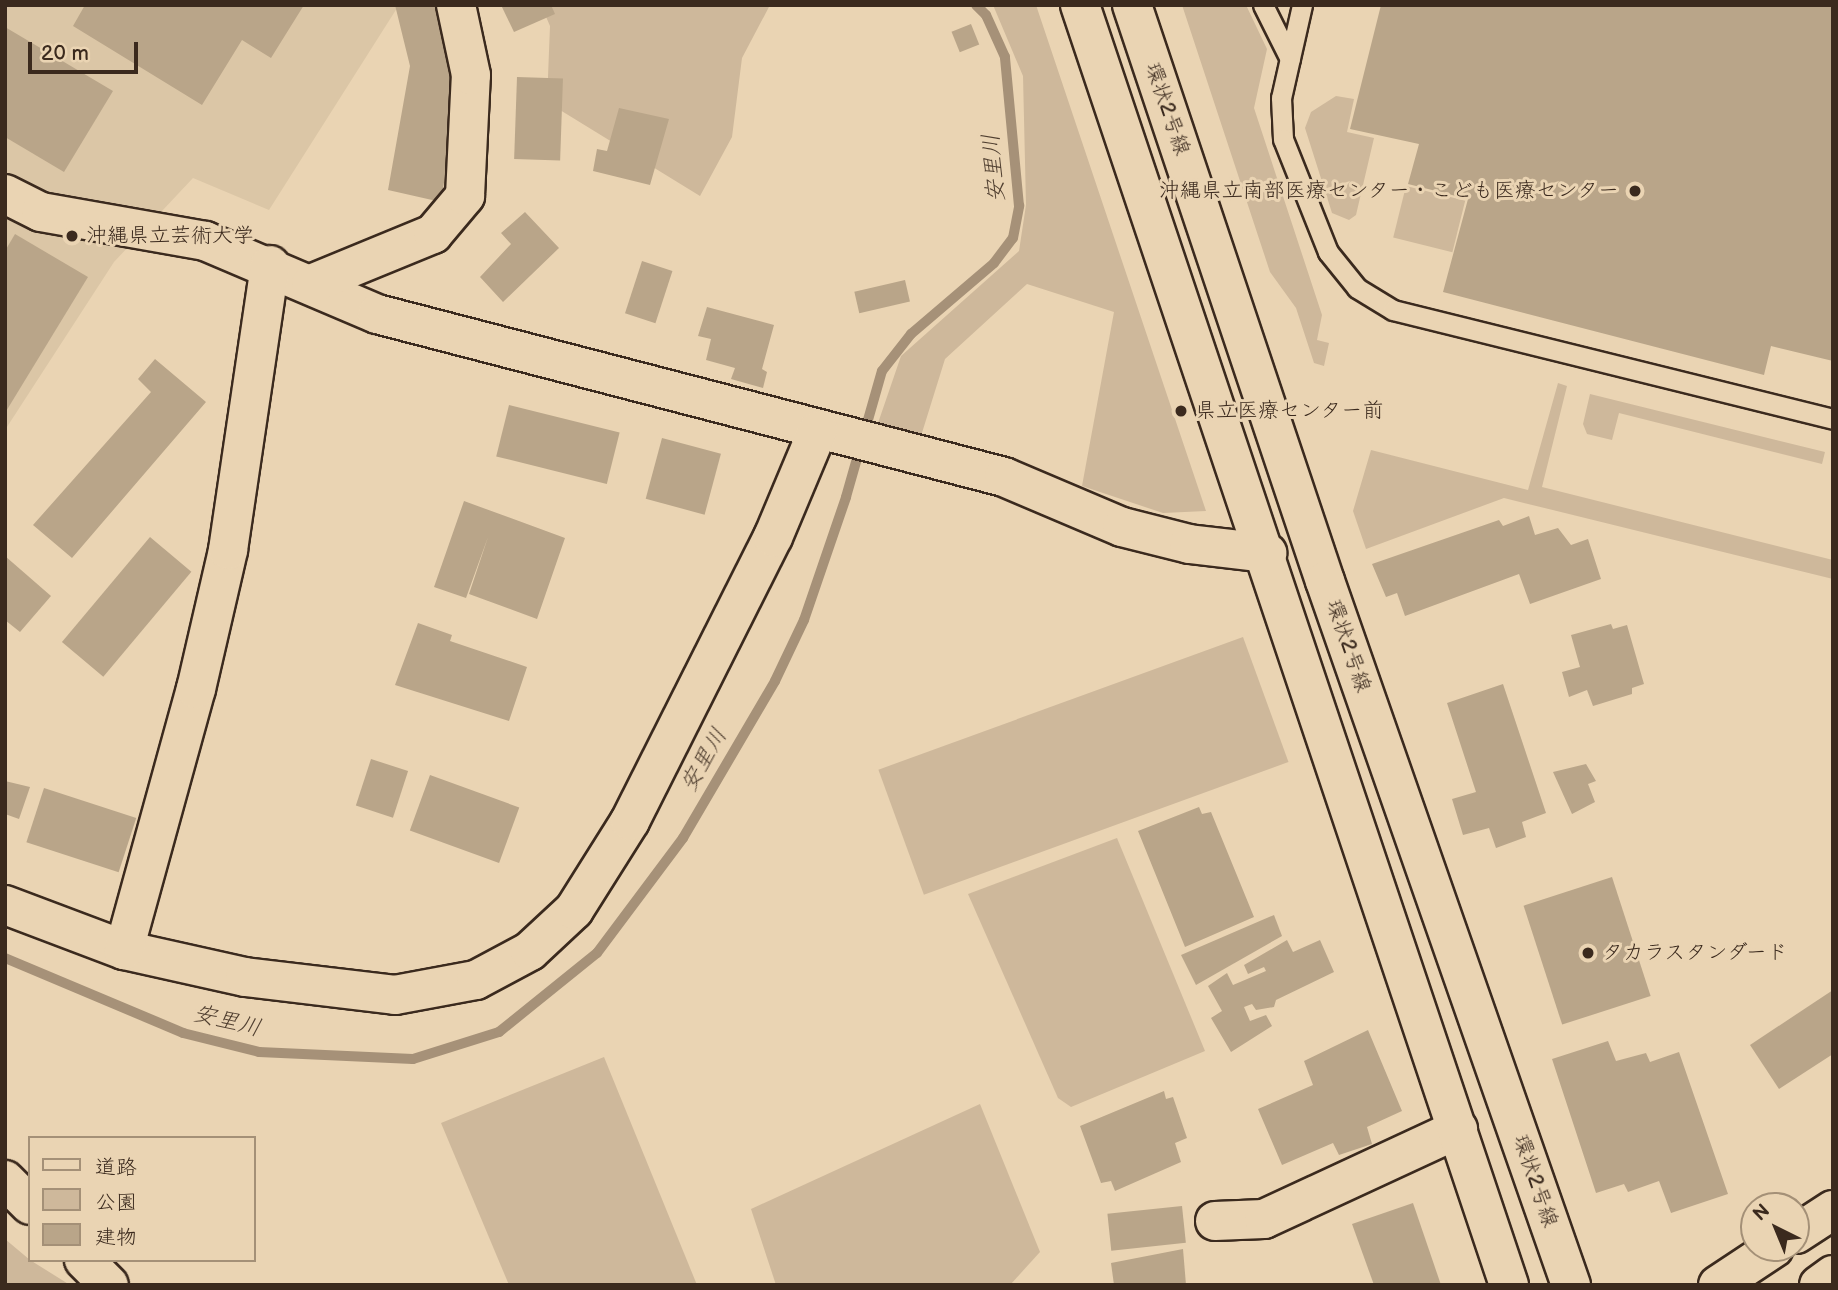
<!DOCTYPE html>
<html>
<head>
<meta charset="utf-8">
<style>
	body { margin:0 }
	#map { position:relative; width:1838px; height:1290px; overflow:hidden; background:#ead4b3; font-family:"Balsamiq Sans","Klee One",sans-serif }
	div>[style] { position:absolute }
	.built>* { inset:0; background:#dbc6a6 }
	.green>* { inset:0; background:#ceb89b; transform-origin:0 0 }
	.stream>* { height:10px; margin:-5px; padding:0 5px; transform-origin:5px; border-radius:5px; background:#a69178 }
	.building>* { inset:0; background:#b9a589; transform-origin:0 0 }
	.roads { filter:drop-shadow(2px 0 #3b2a1e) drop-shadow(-2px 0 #3b2a1e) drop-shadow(0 2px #3b2a1e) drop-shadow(0 -2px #3b2a1e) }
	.lane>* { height:19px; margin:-9.5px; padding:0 9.5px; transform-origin:9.5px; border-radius:9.5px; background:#ead4b3 }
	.street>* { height:38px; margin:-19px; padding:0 19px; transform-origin:19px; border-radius:19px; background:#ead4b3 }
	.primary>* { height:38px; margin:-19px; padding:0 19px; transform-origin:19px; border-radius:19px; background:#ead4b3 }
	.highway>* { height:38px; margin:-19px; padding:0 19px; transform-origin:19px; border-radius:19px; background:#ead4b3 }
	.dots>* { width:19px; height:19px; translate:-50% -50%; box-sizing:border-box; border:4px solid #ead4b3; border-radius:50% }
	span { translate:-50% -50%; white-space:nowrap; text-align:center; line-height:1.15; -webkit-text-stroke:6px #ead4b3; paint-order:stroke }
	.street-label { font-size:21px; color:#3b2a1e }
	.poi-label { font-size:21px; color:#3b2a1e }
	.right { translate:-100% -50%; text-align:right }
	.left { translate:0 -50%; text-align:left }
	.water-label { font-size:23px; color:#503f30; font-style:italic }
	.frame { position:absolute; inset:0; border:7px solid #3b2a1e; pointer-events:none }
	.legend { position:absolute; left:28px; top:1136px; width:228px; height:126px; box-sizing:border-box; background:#ead4b3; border:2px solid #a49077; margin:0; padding:9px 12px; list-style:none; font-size:21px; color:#3b2a1e }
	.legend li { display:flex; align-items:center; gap:14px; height:35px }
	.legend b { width:35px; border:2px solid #a49077 }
	.north { position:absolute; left:1740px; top:1192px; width:70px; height:70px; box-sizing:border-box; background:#ead4b3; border:2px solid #a49077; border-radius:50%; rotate:317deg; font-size:19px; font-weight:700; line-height:28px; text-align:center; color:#3b2a1e }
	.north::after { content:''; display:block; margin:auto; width:24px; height:32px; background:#3b2a1e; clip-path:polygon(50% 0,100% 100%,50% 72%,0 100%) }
	.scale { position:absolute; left:28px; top:42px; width:110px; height:32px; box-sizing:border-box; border:4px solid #3b2a1e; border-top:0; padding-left:9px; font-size:21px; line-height:24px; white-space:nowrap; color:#3b2a1e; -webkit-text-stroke:5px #ead4b3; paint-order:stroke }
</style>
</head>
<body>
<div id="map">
	<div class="built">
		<div style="clip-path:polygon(5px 5px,399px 5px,269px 210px,193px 178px,114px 262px,5px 430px)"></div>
	</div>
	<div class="green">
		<div style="clip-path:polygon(541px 5px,770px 5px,742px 58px,732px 137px,700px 196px,547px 102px,550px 26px)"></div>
		<div style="clip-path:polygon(993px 5px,1036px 5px,1206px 511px,1163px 513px,1082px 486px,1114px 312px,1027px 284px,945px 359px,921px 436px,877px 426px,901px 356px,1019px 251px,1026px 205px,1023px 76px)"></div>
		<div style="clip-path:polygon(1182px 5px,1246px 5px,1267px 49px,1254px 108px,1322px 315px,1317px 340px,1329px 343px,1324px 366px,1314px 363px,1296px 308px,1270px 272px)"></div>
		<div style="clip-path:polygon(1336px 96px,1354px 99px,1347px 132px,1374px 138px,1356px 215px,1349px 220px,1332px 213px,1305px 128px,1311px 112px)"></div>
		<div style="left:1406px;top:186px;width:61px;height:53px;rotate:14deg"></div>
		<div style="clip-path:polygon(1558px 383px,1567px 386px,1542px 487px,1833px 560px,1833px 579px,1504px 498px,1366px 549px,1353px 511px,1371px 450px,1528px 490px)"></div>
		<div style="clip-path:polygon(1590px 394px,1825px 452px,1822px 464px,1619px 413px,1612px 440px,1587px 434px,1583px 424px)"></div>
		<div style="left:1243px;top:637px;width:133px;height:388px;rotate:70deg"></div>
		<div style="clip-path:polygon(1117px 838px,1205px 1051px,1071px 1107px,1058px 1098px,968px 894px)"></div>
		<div style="clip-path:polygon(604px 1057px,697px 1285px,509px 1285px,441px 1123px)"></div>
		<div style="clip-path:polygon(980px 1104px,1040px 1252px,1010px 1285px,776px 1285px,751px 1209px)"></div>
		<div style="clip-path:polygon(5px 1239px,30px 1260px,70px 1285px,5px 1285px)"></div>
	</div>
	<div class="stream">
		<div style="left:5px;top:958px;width:193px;rotate:22.8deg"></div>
		<div style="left:183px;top:1033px;width:78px;rotate:14deg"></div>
		<div style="left:259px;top:1052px;width:154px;rotate:2.6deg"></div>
		<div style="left:413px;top:1059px;width:90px;rotate:-17.4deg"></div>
		<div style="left:499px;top:1032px;width:126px;rotate:-38.9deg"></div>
		<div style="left:597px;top:953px;width:144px;rotate:-53.2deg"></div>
		<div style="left:683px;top:838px;width:182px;rotate:-59.6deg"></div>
		<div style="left:775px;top:681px;width:68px;rotate:-64.6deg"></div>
		<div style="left:804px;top:620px;width:130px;rotate:-71.1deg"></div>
		<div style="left:846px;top:497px;width:131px;rotate:-74.1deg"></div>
		<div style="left:882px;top:371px;width:47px;rotate:-51.9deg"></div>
		<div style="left:911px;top:334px;width:109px;rotate:-40.5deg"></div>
		<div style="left:994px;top:263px;width:31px;rotate:-53deg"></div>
		<div style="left:1013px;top:238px;width:33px;rotate:-79deg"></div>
		<div style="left:1019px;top:206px;width:150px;rotate:-95.4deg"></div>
		<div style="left:1005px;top:57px;width:46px;rotate:-114.3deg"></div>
		<div style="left:986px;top:15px;width:14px;rotate:-135deg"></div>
	</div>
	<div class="building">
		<div style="clip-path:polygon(85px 5px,304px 5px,271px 58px,242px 40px,202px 105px,73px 26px)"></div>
		<div style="clip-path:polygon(395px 5px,444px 5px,460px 77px,441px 202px,388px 190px,410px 66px)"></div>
		<div style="clip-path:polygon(501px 5px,551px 5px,555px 14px,514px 32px)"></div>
		<div style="clip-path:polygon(1381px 5px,1833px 5px,1833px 361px,1771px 346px,1764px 375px,1443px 292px,1468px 199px,1408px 184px,1419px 144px,1350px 129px)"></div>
		<div style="left:971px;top:24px;width:22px;height:21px;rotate:68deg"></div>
		<div style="clip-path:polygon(5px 27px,113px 91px,64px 172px,5px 137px)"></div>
		<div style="left:517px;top:77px;width:46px;height:82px;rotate:2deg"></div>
		<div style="clip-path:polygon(619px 108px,669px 119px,650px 185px,593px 171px,597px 149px,607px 151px)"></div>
		<div style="clip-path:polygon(525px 212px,559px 248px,503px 302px,480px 277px,511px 244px,501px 233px)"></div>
		<div style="clip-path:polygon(15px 234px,88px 277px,5px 413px,5px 251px)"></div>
		<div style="left:642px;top:261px;width:32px;height:55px;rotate:18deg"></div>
		<div style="left:905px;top:280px;width:22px;height:52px;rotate:77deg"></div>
		<div style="clip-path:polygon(707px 307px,774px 325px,762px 369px,767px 372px,763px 388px,731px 379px,735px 368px,706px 360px,711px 339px,698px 336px)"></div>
		<div style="clip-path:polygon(155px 359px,206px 402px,72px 558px,33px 525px,151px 392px,138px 379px)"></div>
		<div style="left:509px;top:405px;width:114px;height:53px;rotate:14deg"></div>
		<div style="left:662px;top:438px;width:61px;height:63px;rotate:15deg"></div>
		<div style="clip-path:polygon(464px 501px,565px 538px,537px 619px,469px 594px,488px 537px,466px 598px,434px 587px)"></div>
		<div style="clip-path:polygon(1529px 516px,1535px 535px,1558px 528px,1571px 545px,1588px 539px,1601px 579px,1530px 604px,1519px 574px,1405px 616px,1397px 593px,1386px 597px,1372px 564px,1499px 520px,1503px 526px)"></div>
		<div style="left:150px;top:537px;width:54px;height:137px;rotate:40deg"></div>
		<div style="clip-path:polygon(5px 556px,51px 596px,20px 632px,5px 620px)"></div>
		<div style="clip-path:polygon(418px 623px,452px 635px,450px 641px,527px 667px,509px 721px,395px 685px)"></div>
		<div style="clip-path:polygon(1611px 624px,1613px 629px,1627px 625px,1644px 684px,1632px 688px,1632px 694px,1593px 706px,1587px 690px,1569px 697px,1562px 672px,1580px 667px,1571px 635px)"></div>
		<div style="clip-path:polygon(1503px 684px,1546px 813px,1522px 822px,1526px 837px,1496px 848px,1489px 828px,1463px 835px,1452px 799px,1476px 792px,1447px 703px)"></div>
		<div style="left:371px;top:759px;width:39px;height:49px;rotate:18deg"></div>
		<div style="clip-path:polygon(1586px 764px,1596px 781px,1588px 784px,1595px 802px,1572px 814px,1553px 772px)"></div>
		<div style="left:430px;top:775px;width:95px;height:59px;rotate:20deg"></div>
		<div style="clip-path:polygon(5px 781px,30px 787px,19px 819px,5px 814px)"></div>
		<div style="left:44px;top:788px;width:97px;height:57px;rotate:18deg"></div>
		<div style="clip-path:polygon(1199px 807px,1202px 814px,1211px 812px,1254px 917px,1185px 947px,1138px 831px)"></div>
		<div style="left:1612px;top:877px;width:125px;height:93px;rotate:72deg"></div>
		<div style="clip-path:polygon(1274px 915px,1282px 936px,1196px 985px,1181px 955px)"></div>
		<div style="clip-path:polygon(1287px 940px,1293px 952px,1320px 940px,1334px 972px,1276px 1000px,1274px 1007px,1256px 1010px,1252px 1004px,1244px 1007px,1250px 1021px,1266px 1015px,1272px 1026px,1231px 1052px,1211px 1018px,1222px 1011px,1208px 986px,1227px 973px,1233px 985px,1266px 971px,1264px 967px,1248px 974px,1244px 965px)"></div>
		<div style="clip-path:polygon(1833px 990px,1833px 1054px,1779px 1089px,1750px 1045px)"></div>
		<div style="clip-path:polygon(1368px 1030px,1402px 1111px,1367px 1127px,1372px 1144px,1339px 1155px,1333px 1143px,1282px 1165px,1258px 1109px,1313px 1085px,1304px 1061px)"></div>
		<div style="clip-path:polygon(1608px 1041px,1616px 1061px,1646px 1053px,1650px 1062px,1679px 1052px,1728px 1194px,1671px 1213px,1659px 1181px,1628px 1192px,1624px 1184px,1596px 1193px,1552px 1059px)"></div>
		<div style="clip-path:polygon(1164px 1091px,1166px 1099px,1173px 1097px,1187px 1138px,1175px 1143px,1181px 1162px,1115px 1191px,1111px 1181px,1101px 1183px,1080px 1126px)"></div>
		<div style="clip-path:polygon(1413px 1203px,1441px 1285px,1374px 1285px,1352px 1224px)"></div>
		<div style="left:1182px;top:1206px;width:37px;height:75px;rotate:84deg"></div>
		<div style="clip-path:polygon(1183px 1249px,1186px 1285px,1114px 1285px,1111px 1263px)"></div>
	</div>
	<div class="roads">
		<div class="lane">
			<div style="left:1263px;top:5px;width:60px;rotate:63.4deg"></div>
			<div style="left:1302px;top:5px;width:95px;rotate:102.7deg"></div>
			<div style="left:1281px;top:98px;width:41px;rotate:87.2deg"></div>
			<div style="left:1283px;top:139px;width:122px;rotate:68.3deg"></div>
			<div style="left:1328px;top:252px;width:46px;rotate:51.1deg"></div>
			<div style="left:1357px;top:288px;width:42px;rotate:31.4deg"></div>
			<div style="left:1393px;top:310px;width:453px;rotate:13.9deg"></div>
		</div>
		<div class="street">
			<div style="left:5px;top:194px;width:40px;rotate:26.6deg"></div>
			<div style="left:41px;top:212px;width:167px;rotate:10deg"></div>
			<div style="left:205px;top:241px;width:187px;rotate:23deg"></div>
			<div style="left:377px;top:314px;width:648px;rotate:14.57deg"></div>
			<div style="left:1004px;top:477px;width:128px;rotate:23deg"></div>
			<div style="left:1122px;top:527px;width:69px;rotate:14.2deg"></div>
			<div style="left:1189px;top:544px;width:79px;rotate:6.6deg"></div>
			<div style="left:311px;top:284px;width:132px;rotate:-22.3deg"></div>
			<div style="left:433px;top:234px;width:50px;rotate:-49.9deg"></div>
			<div style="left:465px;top:196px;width:121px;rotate:-87.2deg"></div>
			<div style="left:471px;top:75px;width:72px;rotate:-102.1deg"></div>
			<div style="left:5px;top:905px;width:127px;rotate:20.7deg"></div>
			<div style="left:124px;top:950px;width:124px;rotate:12.6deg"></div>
			<div style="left:245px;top:977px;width:151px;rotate:6.8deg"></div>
			<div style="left:395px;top:995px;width:82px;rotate:-10.5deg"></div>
			<div style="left:476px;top:980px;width:61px;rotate:-28.2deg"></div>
			<div style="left:530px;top:951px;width:60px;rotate:-43deg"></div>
			<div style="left:574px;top:910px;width:105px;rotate:-57.8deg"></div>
			<div style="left:630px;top:821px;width:318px;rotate:-63.3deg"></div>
			<div style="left:773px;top:537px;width:116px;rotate:-67.2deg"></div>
			<div style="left:124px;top:950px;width:271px;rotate:-74.6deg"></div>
			<div style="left:196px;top:689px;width:143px;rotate:-77deg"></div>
			<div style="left:228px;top:550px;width:288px;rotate:-81.6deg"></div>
			<div style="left:5px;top:1180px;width:35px;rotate:45deg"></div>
			<div style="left:1215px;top:1221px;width:49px;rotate:-2.3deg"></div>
			<div style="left:1264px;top:1219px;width:214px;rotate:-24.9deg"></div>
			<div style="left:84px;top:1260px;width:35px;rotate:45deg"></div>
		</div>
		<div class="primary">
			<div style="left:1080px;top:5px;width:1350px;rotate:71.47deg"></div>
			<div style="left:1132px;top:5px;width:607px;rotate:71.48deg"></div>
			<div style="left:1325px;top:581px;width:746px;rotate:70.74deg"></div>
		</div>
		<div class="highway">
			<div style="left:1796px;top:1234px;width:44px;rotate:-33deg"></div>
			<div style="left:1718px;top:1285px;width:67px;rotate:-33.5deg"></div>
			<div style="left:1819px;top:1285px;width:17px;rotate:-36deg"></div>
		</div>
	</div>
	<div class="dots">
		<div style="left:1635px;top:191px;background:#3b2a1e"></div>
		<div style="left:72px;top:236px;background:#3b2a1e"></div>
		<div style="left:1181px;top:411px;background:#3b2a1e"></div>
		<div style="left:1588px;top:953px;background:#3b2a1e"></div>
	</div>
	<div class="street-label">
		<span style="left:1167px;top:109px;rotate:71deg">環状2号線</span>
		<span style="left:1348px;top:646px;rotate:71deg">環状2号線</span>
		<span style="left:1535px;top:1181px;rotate:71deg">環状2号線</span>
	</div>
	<div class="poi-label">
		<span class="right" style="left:1619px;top:191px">沖縄県立南部医療センター・こども医療センター</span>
		<span class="left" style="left:86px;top:236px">沖縄県立芸術大学</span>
		<span class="left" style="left:1195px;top:411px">県立医療センター前</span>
		<span class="left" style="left:1602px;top:953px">タカラスタンダード</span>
	</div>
	<div class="water-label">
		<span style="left:994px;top:168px;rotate:-95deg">安里川</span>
		<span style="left:704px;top:760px;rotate:-60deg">安里川</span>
		<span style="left:227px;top:1021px;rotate:14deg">安里川</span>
	</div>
	<div class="frame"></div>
	<ul class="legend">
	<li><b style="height:9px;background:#ead4b3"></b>道路</li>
	<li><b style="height:19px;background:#ceb89b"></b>公園</li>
	<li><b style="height:19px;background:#b9a589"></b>建物</li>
	</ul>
	<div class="north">N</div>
	<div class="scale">20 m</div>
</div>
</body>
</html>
